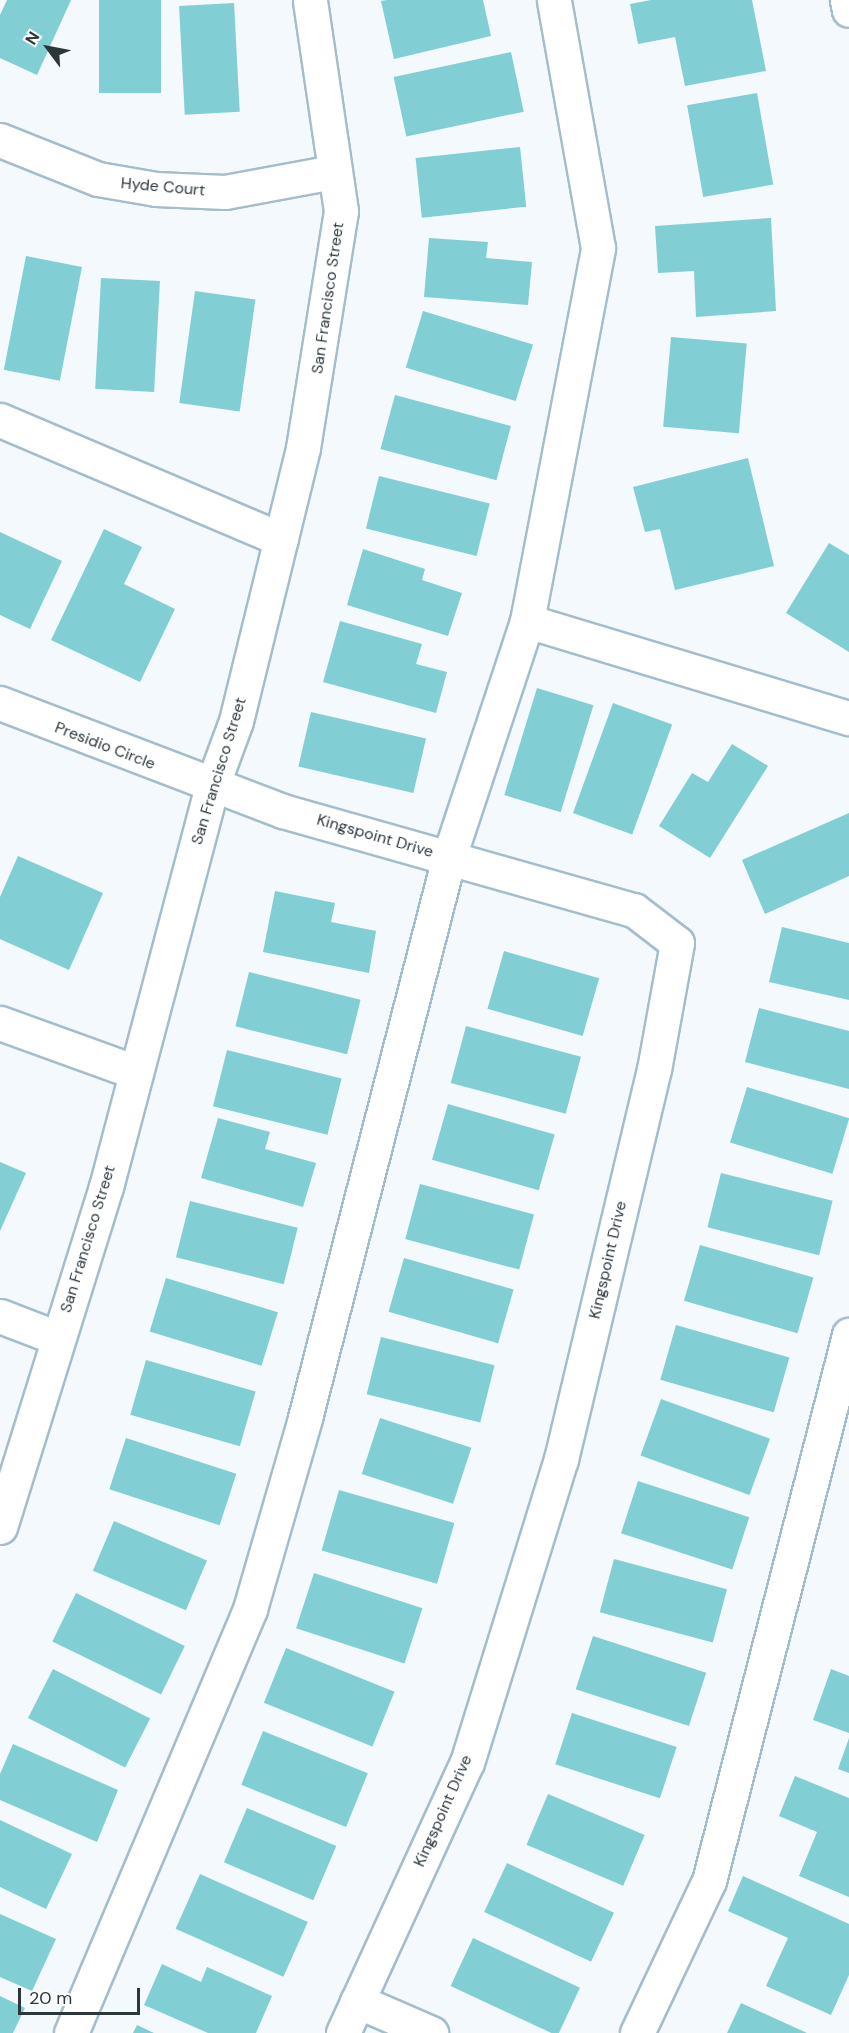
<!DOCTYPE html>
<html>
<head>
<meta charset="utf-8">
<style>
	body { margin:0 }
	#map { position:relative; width:849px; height:2033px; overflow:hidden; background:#f3f9fc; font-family:"DM Sans",sans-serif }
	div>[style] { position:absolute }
	.building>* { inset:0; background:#81ced4; transform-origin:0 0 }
	.roads { filter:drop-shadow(2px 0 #a4bdcc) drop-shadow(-2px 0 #a4bdcc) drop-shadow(0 2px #a4bdcc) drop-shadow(0 -2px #a4bdcc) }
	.minor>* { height:33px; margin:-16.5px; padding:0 16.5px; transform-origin:16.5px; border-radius:16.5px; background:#fff }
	span { translate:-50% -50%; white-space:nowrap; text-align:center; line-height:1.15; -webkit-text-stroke:5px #fff; paint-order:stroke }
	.street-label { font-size:16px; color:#2c373c }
	.north { position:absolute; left:18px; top:18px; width:60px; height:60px; -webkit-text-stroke:4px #fff; paint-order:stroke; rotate:302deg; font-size:16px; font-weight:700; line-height:24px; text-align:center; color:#2c373c }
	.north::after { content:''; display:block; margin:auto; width:21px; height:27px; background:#2c373c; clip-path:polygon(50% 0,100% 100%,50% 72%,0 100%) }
	.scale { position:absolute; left:18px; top:1988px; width:122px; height:27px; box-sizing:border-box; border:3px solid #2c373c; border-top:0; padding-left:8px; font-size:18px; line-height:21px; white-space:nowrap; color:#2c373c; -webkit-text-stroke:4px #fff; paint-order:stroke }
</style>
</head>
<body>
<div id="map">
	<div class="building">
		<div style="clip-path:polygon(7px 0,71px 0,37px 75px,0 58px,0 15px)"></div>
		<div style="left:99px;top:0;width:62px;height:93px"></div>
		<div style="clip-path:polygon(387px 0,483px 0,491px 36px,394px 59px,381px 1px)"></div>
		<div style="clip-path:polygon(651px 0,752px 0,766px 71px,685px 86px,675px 37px,638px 44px,630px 4px)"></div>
		<div style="left:234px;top:3px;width:109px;height:55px;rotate:87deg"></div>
		<div style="left:511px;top:52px;width:61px;height:120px;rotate:78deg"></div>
		<div style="left:757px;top:93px;width:93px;height:71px;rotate:80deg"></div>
		<div style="left:520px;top:147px;width:60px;height:105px;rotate:84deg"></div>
		<div style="clip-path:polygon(771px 218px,776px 311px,696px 317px,694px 271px,658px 273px,655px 226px)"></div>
		<div style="clip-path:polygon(429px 238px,488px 242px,486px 258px,532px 262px,528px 305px,424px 297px)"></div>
		<div style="left:26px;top:256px;width:57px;height:116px;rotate:11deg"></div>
		<div style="left:101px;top:278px;width:59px;height:111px;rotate:3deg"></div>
		<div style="left:195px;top:291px;width:61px;height:113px;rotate:8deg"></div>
		<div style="left:423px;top:311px;width:115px;height:59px;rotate:17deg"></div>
		<div style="left:671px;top:337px;width:76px;height:90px;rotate:5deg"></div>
		<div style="left:395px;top:395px;width:120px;height:56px;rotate:15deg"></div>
		<div style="clip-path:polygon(748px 458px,774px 566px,675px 590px,660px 529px,645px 532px,633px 487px)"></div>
		<div style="left:379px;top:476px;width:114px;height:54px;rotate:14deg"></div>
		<div style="clip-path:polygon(104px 529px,142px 547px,124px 584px,175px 609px,140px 682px,51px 640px)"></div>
		<div style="clip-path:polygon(0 532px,62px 561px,30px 629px,0 615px)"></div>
		<div style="clip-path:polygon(829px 543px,849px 555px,849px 652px,786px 613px)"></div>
		<div style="clip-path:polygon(363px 549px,425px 569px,422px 580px,462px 593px,448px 636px,347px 605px)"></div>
		<div style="clip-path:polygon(340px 621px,422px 644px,416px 664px,447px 672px,436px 713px,323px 682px)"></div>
		<div style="left:537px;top:688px;width:59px;height:112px;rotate:17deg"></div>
		<div style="left:613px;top:703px;width:63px;height:117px;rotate:20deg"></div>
		<div style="left:311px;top:712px;width:118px;height:56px;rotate:13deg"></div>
		<div style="clip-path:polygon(732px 744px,768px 766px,710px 858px,659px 826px,692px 773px,708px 782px)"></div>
		<div style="clip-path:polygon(849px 813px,849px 876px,765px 914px,742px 860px)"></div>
		<div style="clip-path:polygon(18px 856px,103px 893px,69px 970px,0 939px,0 897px)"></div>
		<div style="clip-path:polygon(275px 891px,335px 903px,331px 922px,376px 931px,369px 973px,263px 952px)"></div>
		<div style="clip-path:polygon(782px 927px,849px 943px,849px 1000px,769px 982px)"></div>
		<div style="left:504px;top:951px;width:99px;height:60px;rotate:16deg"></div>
		<div style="left:249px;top:972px;width:115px;height:56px;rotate:14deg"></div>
		<div style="clip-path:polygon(759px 1008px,849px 1031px,849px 1089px,745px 1062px)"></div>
		<div style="left:466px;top:1026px;width:119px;height:59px;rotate:15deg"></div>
		<div style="left:227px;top:1050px;width:118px;height:58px;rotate:14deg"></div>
		<div style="left:747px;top:1087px;width:107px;height:58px;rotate:17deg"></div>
		<div style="left:448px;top:1104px;width:111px;height:58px;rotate:16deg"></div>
		<div style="clip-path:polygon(218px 1118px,270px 1132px,265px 1149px,316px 1163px,303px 1207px,201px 1178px)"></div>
		<div style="clip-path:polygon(0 1162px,26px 1173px,0 1231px)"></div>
		<div style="left:721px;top:1173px;width:115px;height:56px;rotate:14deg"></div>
		<div style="left:420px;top:1184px;width:118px;height:57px;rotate:15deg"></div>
		<div style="left:190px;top:1201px;width:111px;height:58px;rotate:14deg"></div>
		<div style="left:700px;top:1245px;width:118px;height:58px;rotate:16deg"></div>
		<div style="left:404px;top:1258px;width:114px;height:56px;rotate:16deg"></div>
		<div style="left:166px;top:1278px;width:117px;height:56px;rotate:17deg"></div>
		<div style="left:676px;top:1325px;width:118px;height:57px;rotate:16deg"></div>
		<div style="left:381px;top:1337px;width:117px;height:59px;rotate:14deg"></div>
		<div style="left:146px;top:1360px;width:114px;height:57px;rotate:16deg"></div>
		<div style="left:661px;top:1399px;width:116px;height:60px;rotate:20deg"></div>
		<div style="left:380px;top:1418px;width:96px;height:59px;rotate:18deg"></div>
		<div style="left:126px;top:1438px;width:116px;height:54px;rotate:18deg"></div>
		<div style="left:638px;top:1481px;width:117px;height:55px;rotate:18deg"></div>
		<div style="left:339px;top:1490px;width:120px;height:63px;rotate:16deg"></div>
		<div style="left:114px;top:1521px;width:101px;height:54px;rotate:23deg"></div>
		<div style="left:614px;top:1559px;width:117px;height:55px;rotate:15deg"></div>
		<div style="left:314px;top:1573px;width:114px;height:58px;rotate:18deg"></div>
		<div style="left:76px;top:1593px;width:121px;height:54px;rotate:26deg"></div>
		<div style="left:593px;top:1636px;width:119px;height:56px;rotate:18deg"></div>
		<div style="left:286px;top:1648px;width:117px;height:59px;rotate:22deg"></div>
		<div style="left:53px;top:1669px;width:109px;height:55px;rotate:27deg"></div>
		<div style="clip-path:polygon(831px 1669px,849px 1676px,849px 1733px,813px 1720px)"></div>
		<div style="left:572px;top:1713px;width:110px;height:54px;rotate:18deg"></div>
		<div style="left:263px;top:1731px;width:113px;height:58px;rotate:22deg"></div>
		<div style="clip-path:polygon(849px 1738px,849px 1773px,838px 1769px)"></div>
		<div style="clip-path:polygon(13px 1744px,118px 1790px,97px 1842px,0 1800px,0 1774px)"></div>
		<div style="clip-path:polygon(795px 1776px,849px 1798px,849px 1897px,799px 1876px,817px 1832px,779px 1816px)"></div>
		<div style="left:548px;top:1794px;width:105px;height:55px;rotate:23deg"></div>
		<div style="left:247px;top:1808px;width:97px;height:59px;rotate:23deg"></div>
		<div style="clip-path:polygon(0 1820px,72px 1854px,46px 1909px,0 1887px)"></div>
		<div style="left:507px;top:1863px;width:118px;height:54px;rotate:25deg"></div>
		<div style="left:200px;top:1874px;width:118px;height:60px;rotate:24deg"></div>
		<div style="clip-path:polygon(743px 1876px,849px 1924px,849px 1975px,831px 2015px,766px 1986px,788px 1938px,728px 1911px)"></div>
		<div style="clip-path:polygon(0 1914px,56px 1939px,32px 1991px,0 1977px)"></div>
		<div style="left:473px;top:1938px;width:118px;height:53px;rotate:25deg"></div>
		<div style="clip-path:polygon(162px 1964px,201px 1982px,207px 1967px,272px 1996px,256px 2033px,208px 2033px,144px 2005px)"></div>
		<div style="clip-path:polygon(0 1996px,25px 2008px,13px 2033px,0 2033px)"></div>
		<div style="clip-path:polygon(741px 2003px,807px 2033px,727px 2033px)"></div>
		<div style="clip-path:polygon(137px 2025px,154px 2033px,133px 2033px)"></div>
	</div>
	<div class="roads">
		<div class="minor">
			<div style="left:847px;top:0;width:10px;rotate:79deg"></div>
			<div style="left:0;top:140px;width:105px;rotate:21.7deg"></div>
			<div style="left:98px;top:179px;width:59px;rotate:9.8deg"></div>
			<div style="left:156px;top:189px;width:69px;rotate:2.5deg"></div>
			<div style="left:225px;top:192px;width:110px;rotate:-10.5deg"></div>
			<div style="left:0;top:420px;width:305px;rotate:23deg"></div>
			<div style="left:527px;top:621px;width:380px;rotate:-79.2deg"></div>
			<div style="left:598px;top:248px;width:252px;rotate:-100.1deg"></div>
			<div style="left:0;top:703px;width:303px;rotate:20.9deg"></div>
			<div style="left:283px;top:811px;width:365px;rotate:15.8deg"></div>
			<div style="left:634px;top:910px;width:54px;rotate:37.5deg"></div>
			<div style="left:677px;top:943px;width:128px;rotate:100.3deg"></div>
			<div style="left:654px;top:1069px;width:401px;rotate:103.4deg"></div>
			<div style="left:561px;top:1459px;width:317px;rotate:107.2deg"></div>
			<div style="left:467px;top:1762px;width:298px;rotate:114.6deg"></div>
			<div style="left:0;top:1023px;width:144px;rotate:19.9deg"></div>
			<div style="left:0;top:1316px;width:61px;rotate:21.1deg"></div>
			<div style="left:0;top:1527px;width:356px;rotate:-72.7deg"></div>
			<div style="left:106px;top:1187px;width:415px;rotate:-75.2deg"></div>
			<div style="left:212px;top:786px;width:69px;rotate:-69.7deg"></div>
			<div style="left:236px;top:721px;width:281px;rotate:-76.2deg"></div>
			<div style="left:303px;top:448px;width:240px;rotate:-80.9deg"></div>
			<div style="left:341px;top:211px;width:213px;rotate:-98.4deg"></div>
			<div style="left:357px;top:2001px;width:81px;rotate:23.4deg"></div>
			<div style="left:71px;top:2033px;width:460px;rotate:-67.1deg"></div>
			<div style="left:250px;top:1609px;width:199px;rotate:-73.9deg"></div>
			<div style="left:305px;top:1418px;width:579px;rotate:-75.6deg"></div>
			<div style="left:449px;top:857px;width:249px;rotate:-71.7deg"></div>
			<div style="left:527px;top:621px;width:336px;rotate:16.8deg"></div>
			<div style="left:637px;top:2033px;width:168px;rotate:-64.7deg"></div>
			<div style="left:709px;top:1881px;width:564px;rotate:-75.62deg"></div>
		</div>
	</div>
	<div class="street-label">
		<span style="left:163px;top:187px;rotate:5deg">Hyde Court</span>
		<span style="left:328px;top:298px;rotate:-82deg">San Francisco Street</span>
		<span style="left:105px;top:746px;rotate:21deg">Presidio Circle</span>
		<span style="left:219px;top:771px;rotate:-73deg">San Francisco Street</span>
		<span style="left:375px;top:836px;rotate:16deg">Kingspoint Drive</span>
		<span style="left:88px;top:1239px;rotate:-73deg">San Francisco Street</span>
		<span style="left:608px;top:1260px;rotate:-77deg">Kingspoint Drive</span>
		<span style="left:443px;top:1811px;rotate:-66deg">Kingspoint Drive</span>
	</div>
	<div class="north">N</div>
	<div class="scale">20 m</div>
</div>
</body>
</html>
